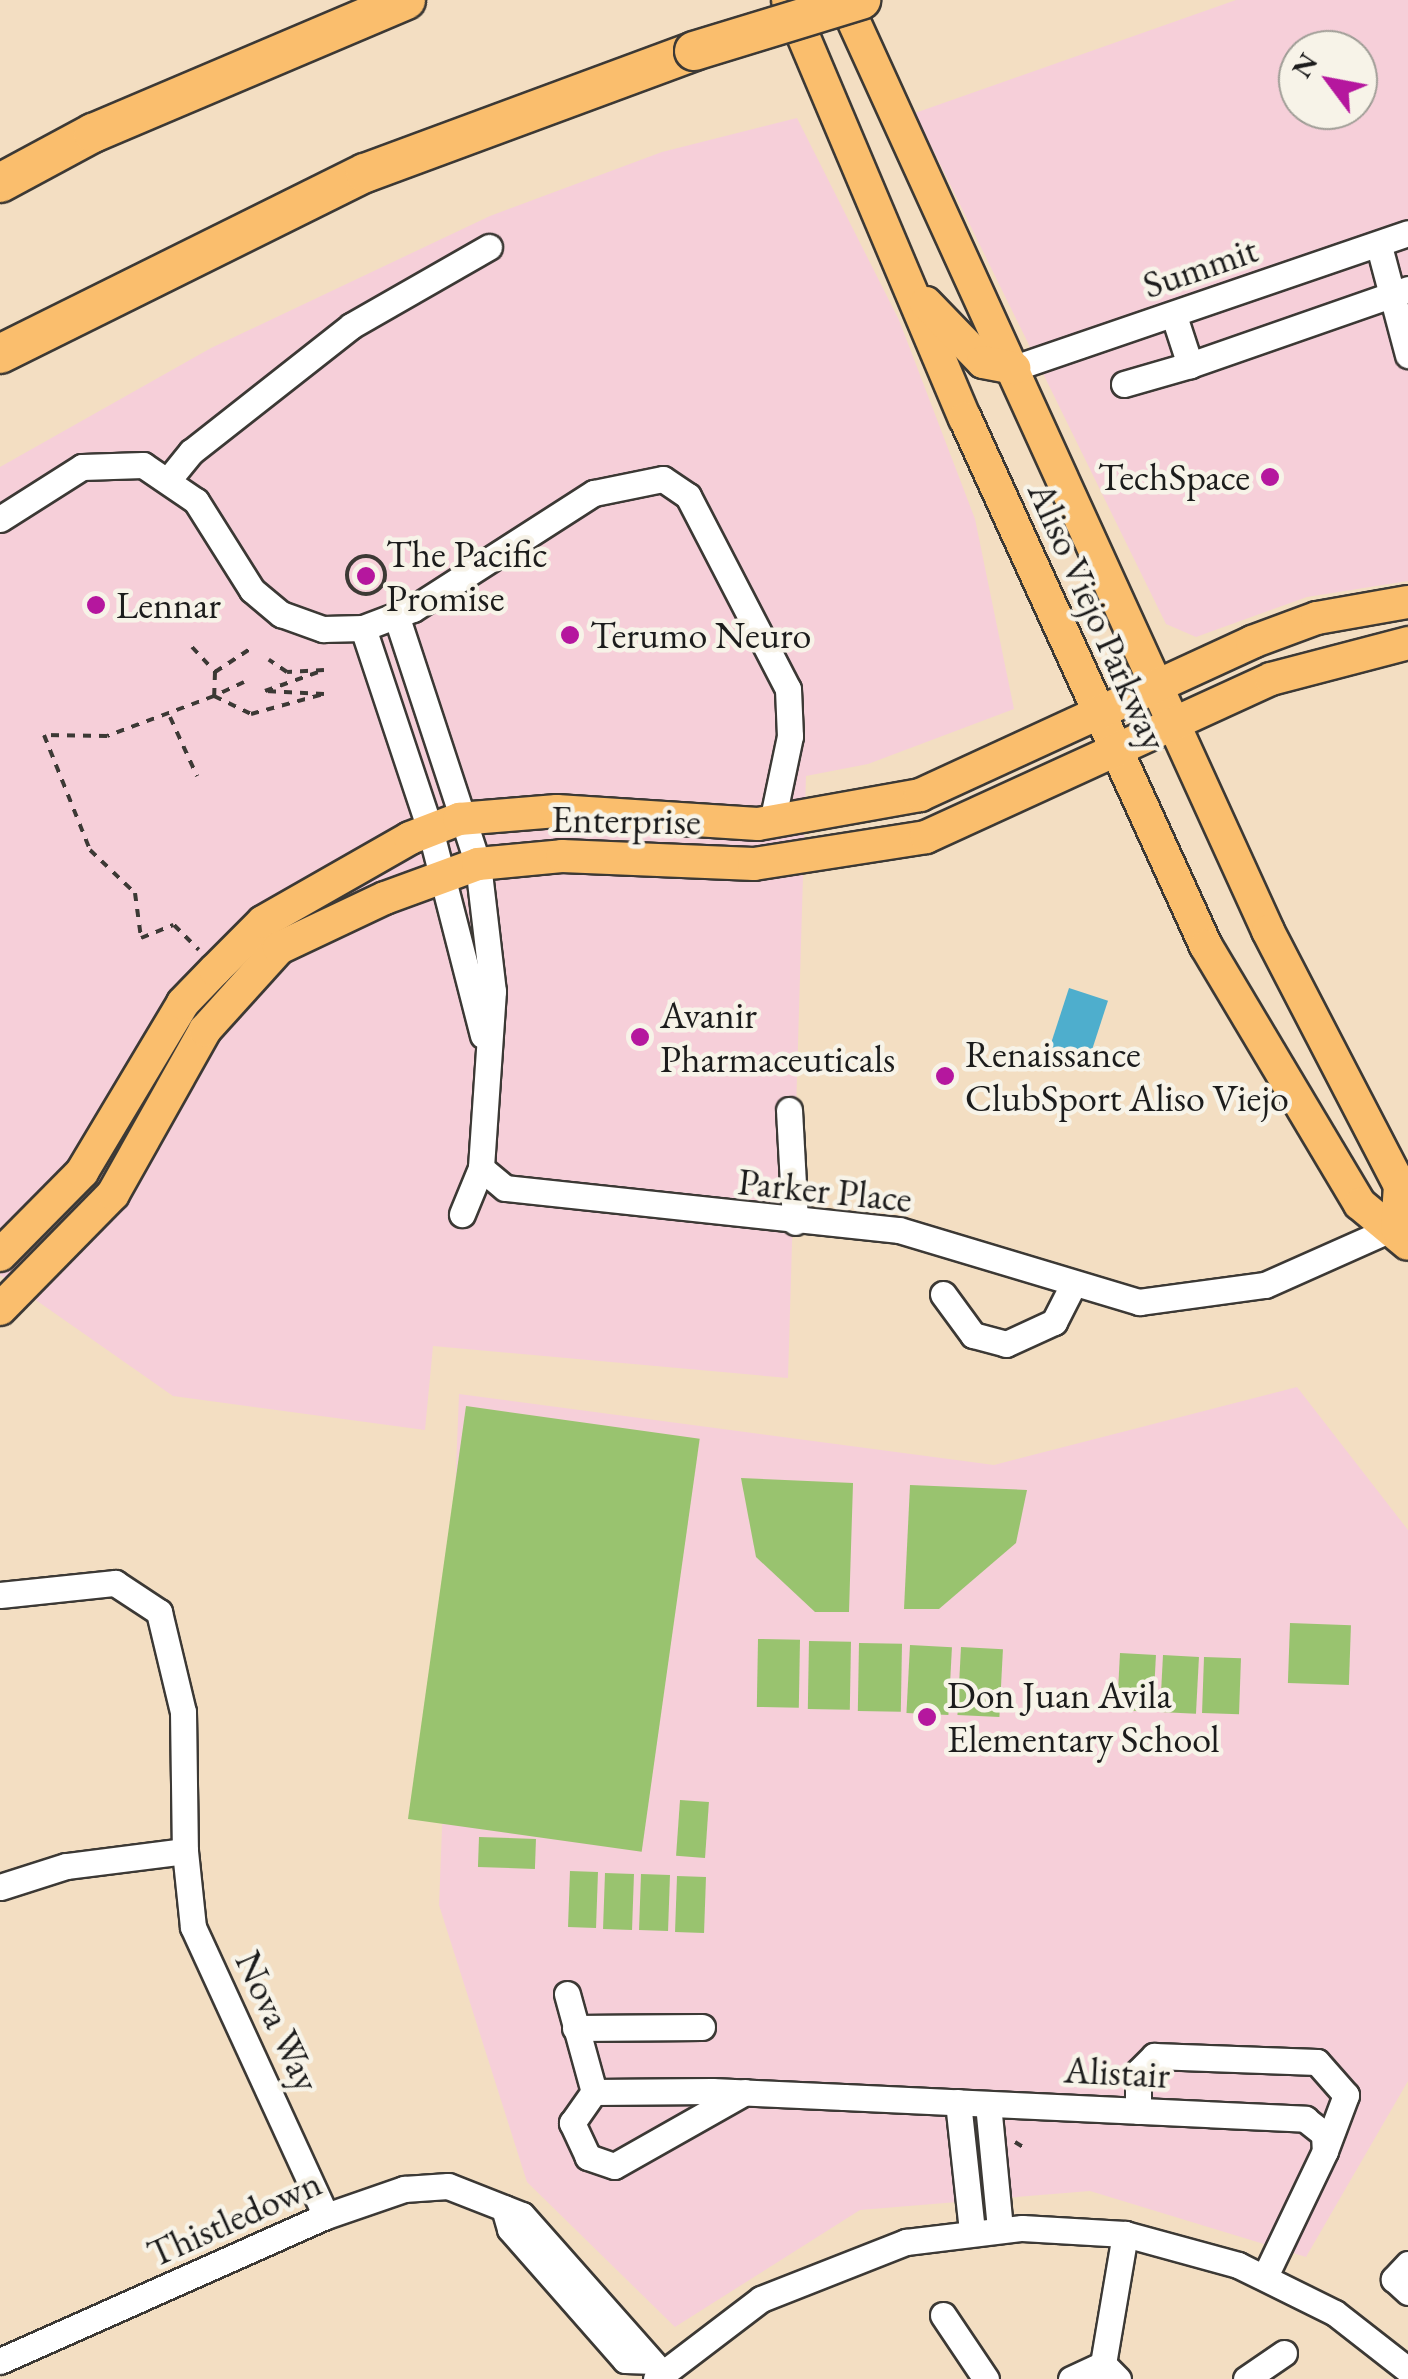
<!DOCTYPE html>
<html>
<head>
<meta charset="utf-8">
<style>
	body { margin:0 }
	#map { position:relative; width:1408px; height:2379px; overflow:hidden; background:#f3dec2; font-family:"EB Garamond",serif }
	div>[style] { position:absolute }
	.built>* { inset:0; background:#f6cfd9 }
	.green>* { inset:0; background:#99c36f; transform-origin:0 0 }
	.water>* { inset:0; background:#4eaecd; transform-origin:0 0 }
	.path>* { height:4px; margin-top:-2px; transform-origin:0; background:repeating-linear-gradient(90deg,#3c3935 0 8px,transparent 0 16px) }
	.path>.ring { margin:-2px; padding:0; box-sizing:content-box; background:none; border:4px solid #3c3935; border-radius:50% }
	.roads { filter:drop-shadow(2px 0 #3c3935) drop-shadow(-2px 0 #3c3935) drop-shadow(0 2px #3c3935) drop-shadow(0 -2px #3c3935) }
	.minor>* { height:25px; margin:-12.5px; padding:0 12.5px; transform-origin:12.5px; border-radius:12.5px; background:#fff }
	.major>* { height:32px; margin:-16px; padding:0 16px; transform-origin:16px; border-radius:16px; background:#fabe6d }
	.highway>* { height:38px; margin:-19px; padding:0 19px; transform-origin:19px; border-radius:19px; background:#fabe6d }
	.bridges { filter:drop-shadow(2px 0 #3c3935) drop-shadow(-2px 0 #3c3935) drop-shadow(0 2px #3c3935) drop-shadow(0 -2px #3c3935) }
	.highway-bridge>* { height:38px; margin:-19px; padding:0 19px; transform-origin:19px; border-radius:19px; background:#fabe6d }
	.dots>* { width:28px; height:28px; translate:-50% -50%; box-sizing:border-box; border:5px solid #f7f3e8; border-radius:50% }
	span { translate:-50% -50%; white-space:nowrap; text-align:center; line-height:1.15; -webkit-text-stroke:9px #f7f3e8; paint-order:stroke }
	.street-label { font-size:38px; color:#1c1c1c }
	.poi-label { font-size:38px; color:#1c1c1c }
	.right { translate:-100% -50%; text-align:right }
	.left { translate:0 -50%; text-align:left }
	.north { position:absolute; left:1278px; top:30px; width:100px; height:100px; box-sizing:border-box; background:#f7f3e8; border:2px solid #9f9d96; border-radius:50%; rotate:302deg; font-size:28px; font-weight:700; line-height:40px; text-align:center; color:#1c1c1c }
	.north::after { content:''; display:block; margin:auto; width:35px; height:45px; background:#b5179e; clip-path:polygon(50% 0,100% 100%,50% 72%,0 100%) }
</style>
</head>
<body>
<div id="map">
	<div class="built">
		<div style="clip-path:polygon(evenodd,1236px 0,1408px 0,1408px 581px,1307px 597px,1196px 637px,1166px 624px,915px 113px,1236px 0,1298px 50px,1358px 50px,1358px 110px,1298px 110px,1298px 50px)"></div>
		<div style="clip-path:polygon(797px 118px,899px 320px,975px 519px,1014px 709px,868px 764px,806px 776px,788px 1378px,433px 1346px,425px 1430px,173px 1396px,0 1275px,0 467px,211px 348px,490px 216px,662px 152px)"></div>
		<div style="clip-path:polygon(1297px 1387px,1408px 1530px,1408px 2081px,1306px 2257px,1090px 2191px,860px 2210px,675px 2327px,527px 2182px,439px 1905px,459px 1394px,994px 1465px)"></div>
	</div>
	<div class="green">
		<div style="left:466px;top:1406px;width:236px;height:417px;rotate:8deg"></div>
		<div style="clip-path:polygon(741px 1478px,853px 1483px,849px 1612px,815px 1612px,756px 1557px)"></div>
		<div style="clip-path:polygon(910px 1485px,1027px 1490px,1016px 1543px,939px 1609px,904px 1609px)"></div>
		<div style="left:1290px;top:1623px;width:61px;height:60px;rotate:2deg"></div>
		<div style="left:758px;top:1639px;width:42px;height:68px;rotate:1deg"></div>
		<div style="left:809px;top:1641px;width:42px;height:68px;rotate:1deg"></div>
		<div style="left:859px;top:1643px;width:43px;height:68px;rotate:1deg"></div>
		<div style="left:910px;top:1645px;width:42px;height:68px;rotate:3deg"></div>
		<div style="left:961px;top:1647px;width:42px;height:68px;rotate:3deg"></div>
		<div style="left:1120px;top:1653px;width:36px;height:57px;rotate:3deg"></div>
		<div style="left:1163px;top:1655px;width:36px;height:57px;rotate:3deg"></div>
		<div style="left:1204px;top:1657px;width:37px;height:56px;rotate:2deg"></div>
		<div style="left:680px;top:1800px;width:29px;height:56px;rotate:4deg"></div>
		<div style="left:479px;top:1837px;width:57px;height:30px;rotate:2deg"></div>
		<div style="left:570px;top:1871px;width:28px;height:56px;rotate:2deg"></div>
		<div style="left:605px;top:1873px;width:29px;height:56px;rotate:2deg"></div>
		<div style="left:641px;top:1874px;width:29px;height:56px;rotate:2deg"></div>
		<div style="left:677px;top:1876px;width:29px;height:56px;rotate:2deg"></div>
	</div>
	<div class="water">
		<div style="left:1069px;top:988px;width:41px;height:70px;rotate:18deg"></div>
	</div>
	<div class="path">
		<div class="ring" style="left:347px;top:556px;width:34px;height:34px"></div>
		<div style="left:192px;top:647px;width:34px;rotate:47deg"></div>
		<div style="left:215px;top:672px;width:24px;rotate:92deg"></div>
		<div style="left:214px;top:696px;width:114px;rotate:159.5deg"></div>
		<div style="left:107px;top:736px;width:63px;rotate:-179.1deg"></div>
		<div style="left:44px;top:735px;width:124px;rotate:68.2deg"></div>
		<div style="left:90px;top:850px;width:62px;rotate:43.7deg"></div>
		<div style="left:135px;top:893px;width:45px;rotate:82.4deg"></div>
		<div style="left:141px;top:938px;width:35px;rotate:-22deg"></div>
		<div style="left:174px;top:925px;width:35px;rotate:45deg"></div>
		<div style="left:215px;top:672px;width:45px;rotate:-33.3deg"></div>
		<div style="left:244px;top:682px;width:33px;rotate:155deg"></div>
		<div style="left:214px;top:696px;width:41px;rotate:25.9deg"></div>
		<div style="left:251px;top:714px;width:76px;rotate:-15.3deg"></div>
		<div style="left:324px;top:694px;width:59px;rotate:-177.1deg"></div>
		<div style="left:265px;top:691px;width:63px;rotate:-19.6deg"></div>
		<div style="left:324px;top:670px;width:37px;rotate:177deg"></div>
		<div style="left:287px;top:672px;width:22px;rotate:-146deg"></div>
		<div style="left:170px;top:717px;width:65px;rotate:65.4deg"></div>
		<div style="left:1015px;top:2142px;width:15px;rotate:32deg"></div>
	</div>
	<div class="roads">
		<div class="minor">
			<div style="left:1379px;top:246px;width:113px;rotate:75.1deg"></div>
			<div style="left:1174px;top:316px;width:52px;rotate:71.9deg"></div>
			<div style="left:1190px;top:365px;width:231px;rotate:-19.2deg"></div>
			<div style="left:1014px;top:368px;width:416px;rotate:-18.9deg"></div>
			<div style="left:1124px;top:384px;width:69px;rotate:-16.1deg"></div>
			<div style="left:169px;top:479px;width:35px;rotate:-51deg"></div>
			<div style="left:191px;top:452px;width:204px;rotate:-38.2deg"></div>
			<div style="left:351px;top:326px;width:159px;rotate:-29.8deg"></div>
			<div style="left:0;top:519px;width:97px;rotate:-32.4deg"></div>
			<div style="left:82px;top:467px;width:61px;rotate:-1.9deg"></div>
			<div style="left:143px;top:465px;width:64px;rotate:34.2deg"></div>
			<div style="left:196px;top:501px;width:105px;rotate:57.8deg"></div>
			<div style="left:252px;top:590px;width:38px;rotate:40deg"></div>
			<div style="left:281px;top:614px;width:45px;rotate:19.7deg"></div>
			<div style="left:323px;top:629px;width:40px;rotate:-1.4deg"></div>
			<div style="left:363px;top:628px;width:53px;rotate:-20.8deg"></div>
			<div style="left:413px;top:609px;width:215px;rotate:-32.7deg"></div>
			<div style="left:594px;top:493px;width:70px;rotate:-11.5deg"></div>
			<div style="left:663px;top:479px;width:30px;rotate:34deg"></div>
			<div style="left:688px;top:496px;width:217px;rotate:62.6deg"></div>
			<div style="left:788px;top:689px;width:47px;rotate:87.6deg"></div>
			<div style="left:790px;top:736px;width:88px;rotate:101.8deg"></div>
			<div style="left:397px;top:618px;width:259px;rotate:71.8deg"></div>
			<div style="left:478px;top:864px;width:128px;rotate:83.3deg"></div>
			<div style="left:493px;top:991px;width:177px;rotate:93.9deg"></div>
			<div style="left:481px;top:1168px;width:50px;rotate:112.4deg"></div>
			<div style="left:363px;top:628px;width:212px;rotate:71.6deg"></div>
			<div style="left:430px;top:829px;width:213px;rotate:75.6deg"></div>
			<div style="left:789px;top:1110px;width:112px;rotate:86.9deg"></div>
			<div style="left:481px;top:1168px;width:31px;rotate:40deg"></div>
			<div style="left:505px;top:1188px;width:396px;rotate:6.1deg"></div>
			<div style="left:899px;top:1230px;width:251px;rotate:16.7deg"></div>
			<div style="left:1139px;top:1302px;width:127px;rotate:-7.7deg"></div>
			<div style="left:1265px;top:1285px;width:152px;rotate:-24deg"></div>
			<div style="left:943px;top:1294px;width:51px;rotate:53.8deg"></div>
			<div style="left:973px;top:1335px;width:34px;rotate:15deg"></div>
			<div style="left:1006px;top:1344px;width:53px;rotate:-24.6deg"></div>
			<div style="left:1054px;top:1322px;width:39px;rotate:-63deg"></div>
			<div style="left:0;top:1595px;width:116px;rotate:-6deg"></div>
			<div style="left:115px;top:1583px;width:53px;rotate:33.4deg"></div>
			<div style="left:159px;top:1612px;width:103px;rotate:76.5deg"></div>
			<div style="left:183px;top:1712px;width:139px;rotate:89.2deg"></div>
			<div style="left:185px;top:1851px;width:120px;rotate:172.8deg"></div>
			<div style="left:66px;top:1866px;width:69px;rotate:162.3deg"></div>
			<div style="left:185px;top:1851px;width:76px;rotate:84deg"></div>
			<div style="left:193px;top:1927px;width:318px;rotate:65.3deg"></div>
			<div style="left:567px;top:1994px;width:102px;rotate:74.6deg"></div>
			<div style="left:575px;top:2028px;width:127px;rotate:-0.5deg"></div>
			<div style="left:745px;top:2092px;width:150px;rotate:150.5deg"></div>
			<div style="left:614px;top:2166px;width:28px;rotate:-161deg"></div>
			<div style="left:588px;top:2157px;width:38px;rotate:-115deg"></div>
			<div style="left:572px;top:2123px;width:38px;rotate:-55deg"></div>
			<div style="left:594px;top:2092px;width:118px;rotate:-0.5deg"></div>
			<div style="left:712px;top:2091px;width:132px;rotate:2.6deg"></div>
			<div style="left:844px;top:2097px;width:462px;rotate:2.7deg"></div>
			<div style="left:1305px;top:2119px;width:24px;rotate:38deg"></div>
			<div style="left:1324px;top:2134px;width:17px;rotate:87deg"></div>
			<div style="left:1325px;top:2151px;width:139px;rotate:115.6deg"></div>
			<div style="left:958px;top:2102px;width:130px;rotate:83.8deg"></div>
			<div style="left:988px;top:2104px;width:126px;rotate:84.5deg"></div>
			<div style="left:1138px;top:2111px;width:39px;rotate:-90deg"></div>
			<div style="left:1138px;top:2072px;width:23px;rotate:-45deg"></div>
			<div style="left:1154px;top:2056px;width:163px;rotate:2.1deg"></div>
			<div style="left:1317px;top:2062px;width:44px;rotate:48.7deg"></div>
			<div style="left:1346px;top:2095px;width:60px;rotate:110.6deg"></div>
			<div style="left:504px;top:2208px;width:22px;rotate:74deg"></div>
			<div style="left:510px;top:2229px;width:174px;rotate:48.7deg"></div>
			<div style="left:625px;top:2360px;width:23px;rotate:2deg"></div>
			<div style="left:1408px;top:2264px;width:21px;rotate:133deg"></div>
			<div style="left:1394px;top:2279px;width:19px;rotate:43deg"></div>
			<div style="left:943px;top:2315px;width:77px;rotate:56.1deg"></div>
			<div style="left:0;top:2361px;width:357px;rotate:-24deg"></div>
			<div style="left:326px;top:2216px;width:83px;rotate:-19.1deg"></div>
			<div style="left:404px;top:2189px;width:44px;rotate:-3.9deg"></div>
			<div style="left:448px;top:2186px;width:79px;rotate:21.4deg"></div>
			<div style="left:522px;top:2215px;width:211px;rotate:48.5deg"></div>
			<div style="left:656px;top:2379px;width:132px;rotate:-37.3deg"></div>
			<div style="left:761px;top:2299px;width:156px;rotate:-21.5deg"></div>
			<div style="left:906px;top:2242px;width:117px;rotate:-6.9deg"></div>
			<div style="left:1022px;top:2228px;width:103px;rotate:3.3deg"></div>
			<div style="left:1125px;top:2234px;width:117px;rotate:15.3deg"></div>
			<div style="left:1238px;top:2265px;width:108px;rotate:26.3deg"></div>
			<div style="left:1335px;top:2313px;width:93px;rotate:38deg"></div>
			<div style="left:1071px;top:2379px;width:35px;rotate:-25deg"></div>
			<div style="left:1118px;top:2379px;width:21px;rotate:-135deg"></div>
			<div style="left:1103px;top:2364px;width:132px;rotate:-80.4deg"></div>
			<div style="left:1246px;top:2379px;width:46px;rotate:-34.4deg"></div>
		</div>
		<div class="major">
			<div style="left:788px;top:0;width:454px;rotate:67.1deg"></div>
			<div style="left:965px;top:418px;width:580px;rotate:65.47deg"></div>
			<div style="left:1206px;top:946px;width:300px;rotate:59.2deg"></div>
			<div style="left:1360px;top:1204px;width:62px;rotate:39.8deg"></div>
			<div style="left:844px;top:0;width:1023px;rotate:65.51deg"></div>
			<div style="left:1268px;top:931px;width:287px;rotate:62.6deg"></div>
			<div style="left:1400px;top:1186px;width:42px;rotate:94.1deg"></div>
			<div style="left:926px;top:303px;width:82px;rotate:46deg"></div>
			<div style="left:983px;top:362px;width:32px;rotate:11deg"></div>
			<div style="left:0;top:1255px;width:117px;rotate:-45.3deg"></div>
			<div style="left:82px;top:1172px;width:197px;rotate:-59.1deg"></div>
			<div style="left:183px;top:1003px;width:46px;rotate:-45.9deg"></div>
			<div style="left:215px;top:970px;width:68px;rotate:-45deg"></div>
			<div style="left:263px;top:922px;width:169px;rotate:-29.7deg"></div>
			<div style="left:410px;top:838px;width:53px;rotate:-21.2deg"></div>
			<div style="left:459px;top:819px;width:98px;rotate:-4.7deg"></div>
			<div style="left:557px;top:811px;width:201px;rotate:3.7deg"></div>
			<div style="left:758px;top:824px;width:165px;rotate:-10.1deg"></div>
			<div style="left:920px;top:795px;width:366px;rotate:-24.7deg"></div>
			<div style="left:1252px;top:642px;width:69px;rotate:-20.3deg"></div>
			<div style="left:1317px;top:618px;width:92px;rotate:-10deg"></div>
			<div style="left:0;top:1309px;width:161px;rotate:-45.5deg"></div>
			<div style="left:113px;top:1194px;width:188px;rotate:-60.7deg"></div>
			<div style="left:205px;top:1030px;width:110px;rotate:-47.9deg"></div>
			<div style="left:279px;top:948px;width:117px;rotate:-25.3deg"></div>
			<div style="left:385px;top:898px;width:99px;rotate:-20.1deg"></div>
			<div style="left:478px;top:864px;width:84px;rotate:-5.4deg"></div>
			<div style="left:562px;top:856px;width:192px;rotate:2.4deg"></div>
			<div style="left:754px;top:864px;width:174px;rotate:-8.9deg"></div>
			<div style="left:926px;top:837px;width:379px;rotate:-24.6deg"></div>
			<div style="left:1271px;top:679px;width:142px;rotate:-14.7deg"></div>
		</div>
		<div class="highway">
			<div style="left:0;top:183px;width:106px;rotate:-28.3deg"></div>
			<div style="left:93px;top:133px;width:340px;rotate:-23deg"></div>
			<div style="left:0;top:354px;width:407px;rotate:-26.4deg"></div>
			<div style="left:365px;top:173px;width:351px;rotate:-20.3deg"></div>
		</div>
	</div>
	<div class="bridges">
		<div class="highway-bridge">
			<div style="left:694px;top:51px;width:175px;rotate:-17deg"></div>
		</div>
	</div>
	<div class="dots">
		<div style="left:1270px;top:477px;background:#b5179e"></div>
		<div style="left:366px;top:576px;background:#b5179e"></div>
		<div style="left:96px;top:605px;background:#b5179e"></div>
		<div style="left:570px;top:635px;background:#b5179e"></div>
		<div style="left:640px;top:1037px;background:#b5179e"></div>
		<div style="left:945px;top:1076px;background:#b5179e"></div>
		<div style="left:927px;top:1717px;background:#b5179e"></div>
	</div>
	<div class="street-label">
		<span style="left:1200px;top:267px;rotate:-19deg">Summit</span>
		<span style="left:1098px;top:616px;rotate:66deg">Aliso Viejo Parkway</span>
		<span style="left:626px;top:820px;rotate:1deg">Enterprise</span>
		<span style="left:825px;top:1190px;rotate:6deg">Parker Place</span>
		<span style="left:278px;top:2021px;rotate:65deg">Nova Way</span>
		<span style="left:1117px;top:2072px;rotate:3deg">Alistair</span>
		<span style="left:234px;top:2218px;rotate:-24deg">Thistledown</span>
	</div>
	<div class="poi-label">
		<span class="right" style="left:1250px;top:477px">TechSpace</span>
		<span class="left" style="left:386px;top:576px">The Pacific<br>Promise</span>
		<span class="left" style="left:116px;top:605px">Lennar</span>
		<span class="left" style="left:590px;top:635px">Terumo Neuro</span>
		<span class="left" style="left:660px;top:1037px">Avanir<br>Pharmaceuticals</span>
		<span class="left" style="left:965px;top:1076px">Renaissance<br>ClubSport Aliso Viejo</span>
		<span class="left" style="left:947px;top:1717px">Don Juan Avila<br>Elementary School</span>
	</div>
	<div class="north">N</div>
</div>
</body>
</html>
